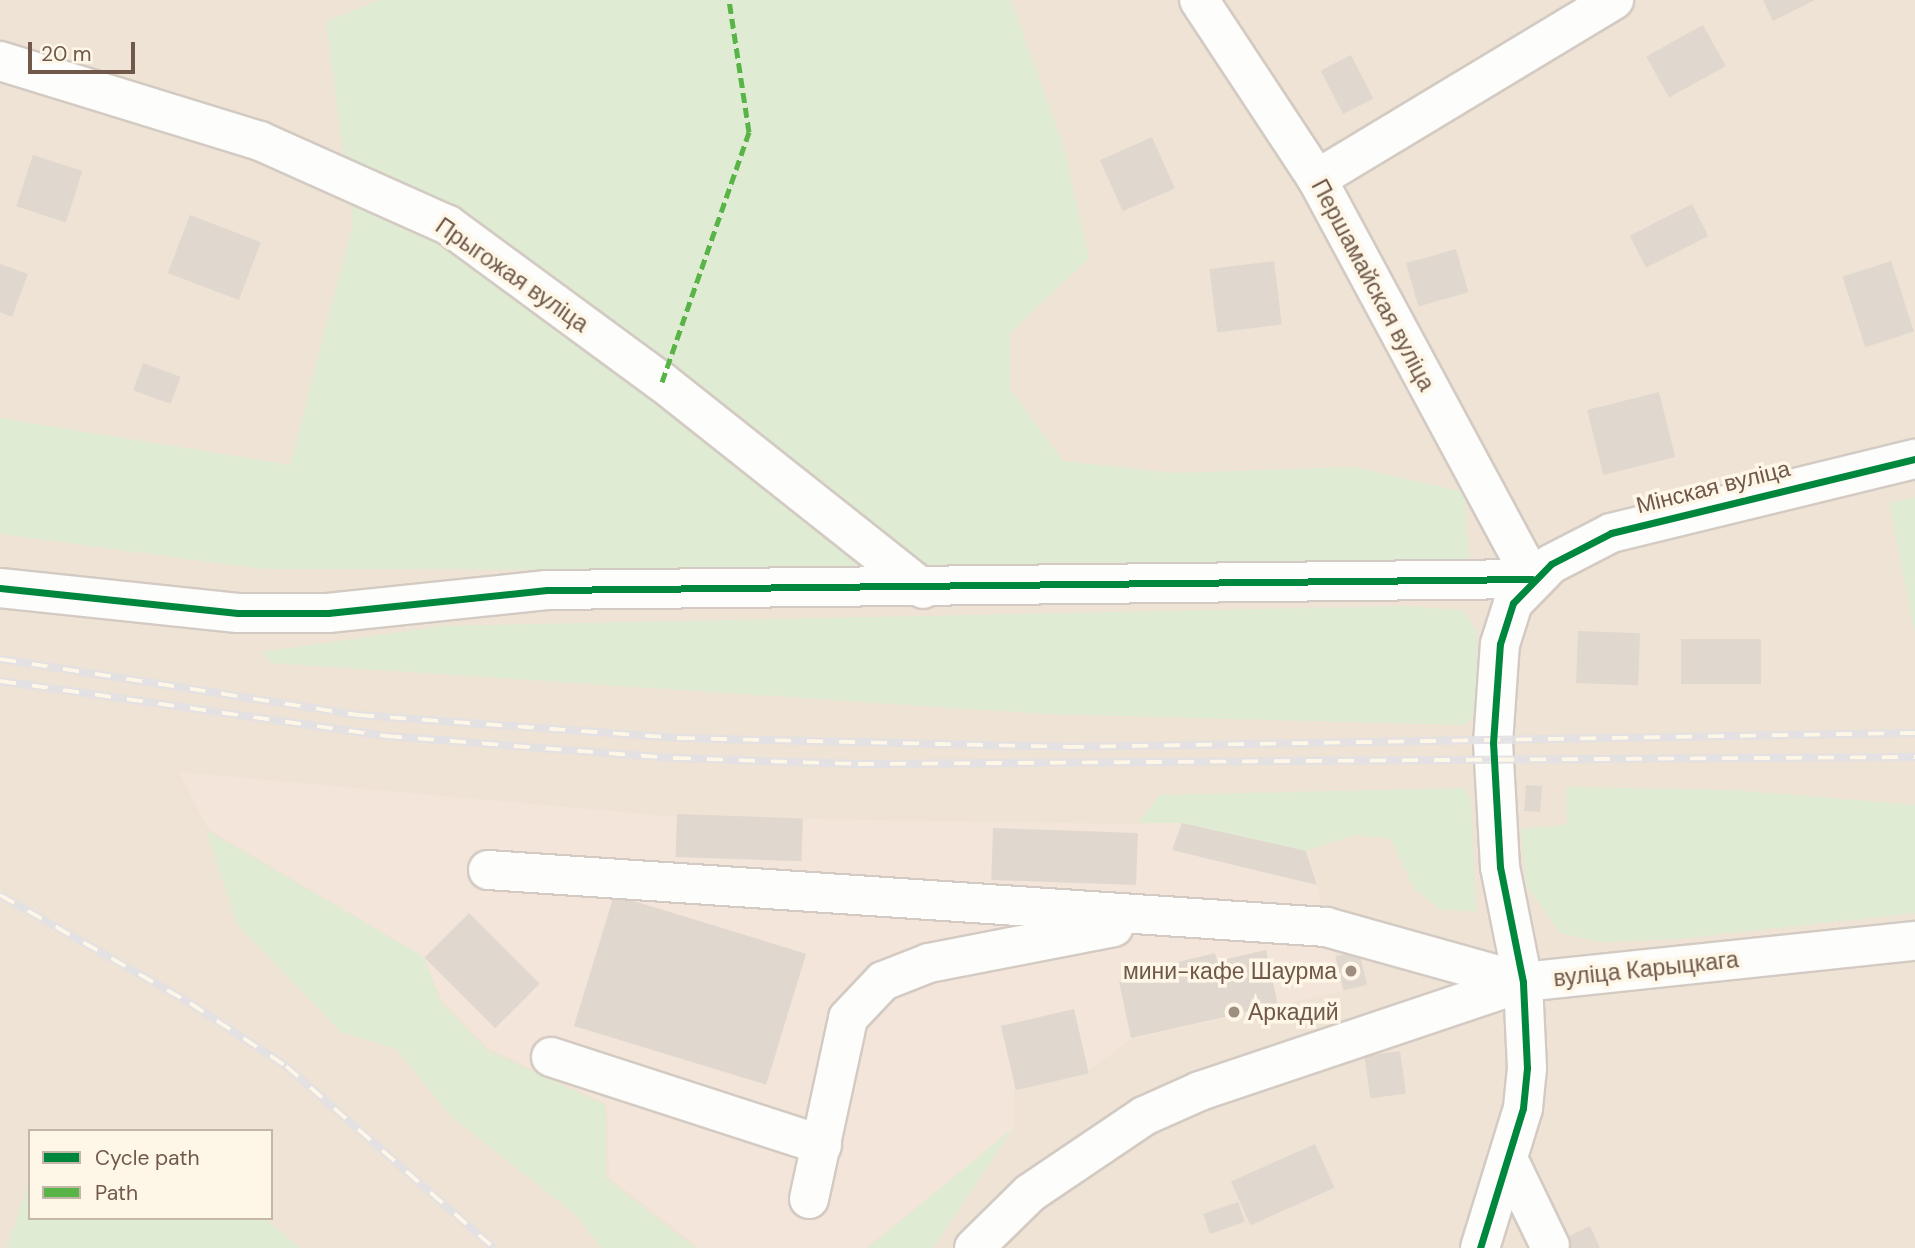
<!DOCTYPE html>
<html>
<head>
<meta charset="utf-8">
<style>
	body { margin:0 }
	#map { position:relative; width:1915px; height:1248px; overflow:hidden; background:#f4f0e7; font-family:"DM Sans",sans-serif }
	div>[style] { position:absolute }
	.residential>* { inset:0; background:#eee3d4 }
	.commercial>* { inset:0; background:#f4e5da }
	.green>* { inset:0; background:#dfebd2 }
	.building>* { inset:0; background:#e0d8cf; transform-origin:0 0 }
	.roads { filter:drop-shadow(2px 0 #d3cbc3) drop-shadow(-2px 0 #d3cbc3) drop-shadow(0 2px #d3cbc3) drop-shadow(0 -2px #d3cbc3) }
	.minor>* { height:38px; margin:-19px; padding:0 19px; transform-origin:19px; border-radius:19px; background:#fdfdfb }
	.rail>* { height:8px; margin-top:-4px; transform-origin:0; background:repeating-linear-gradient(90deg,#fef6e7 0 16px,#e3e1e3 0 32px); box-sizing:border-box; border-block:2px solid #e3e1e3 }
	.quiet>* { height:5px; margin-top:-2.5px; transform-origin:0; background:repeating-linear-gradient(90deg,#59b447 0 10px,transparent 0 15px) }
	.cycleway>* { height:7px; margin:-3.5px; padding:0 3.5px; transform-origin:3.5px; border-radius:3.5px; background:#00873e }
	.dots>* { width:19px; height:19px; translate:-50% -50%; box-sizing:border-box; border:4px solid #fef6e7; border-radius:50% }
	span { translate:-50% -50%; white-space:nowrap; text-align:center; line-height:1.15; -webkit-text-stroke:7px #fef6e7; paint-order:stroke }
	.street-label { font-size:23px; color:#70594a }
	.poi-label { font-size:23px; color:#70594a }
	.right { translate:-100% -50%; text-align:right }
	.left { translate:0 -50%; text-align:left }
	.legend { position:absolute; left:28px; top:1129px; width:245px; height:91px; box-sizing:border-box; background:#fef6e7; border:2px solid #c5b7a8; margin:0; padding:9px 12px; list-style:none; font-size:21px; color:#70594a }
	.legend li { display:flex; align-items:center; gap:14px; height:35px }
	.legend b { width:35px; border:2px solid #c5b7a8 }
	.scale { position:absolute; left:28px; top:42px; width:107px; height:32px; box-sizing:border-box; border:4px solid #70594a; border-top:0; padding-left:9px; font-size:21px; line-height:24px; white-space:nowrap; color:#70594a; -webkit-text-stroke:5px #fef6e7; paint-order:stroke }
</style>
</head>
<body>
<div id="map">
	<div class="residential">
		<div style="clip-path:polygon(evenodd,0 0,1915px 0,1915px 1248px,0 1248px,0 0,30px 1131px,271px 1131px,271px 1218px,30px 1218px,30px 1131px)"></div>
	</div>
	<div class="commercial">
		<div style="clip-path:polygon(179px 772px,677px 817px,1137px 824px,1181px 819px,1309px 852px,1343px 991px,1132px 1039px,1089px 1070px,1014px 1089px,1014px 1129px,866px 1248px,699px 1248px,609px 1177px,607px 1104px,488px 1048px,442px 1000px,422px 956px,208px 829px)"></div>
	</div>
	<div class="green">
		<div style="clip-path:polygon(379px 0,1011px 0,1063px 145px,1089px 258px,1010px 333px,1010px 389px,1063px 461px,1173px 473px,1354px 467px,1464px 492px,1469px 559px,832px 570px,263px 569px,0 534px,0 418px,290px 465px,353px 223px,326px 22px)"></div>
		<div style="clip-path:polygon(1915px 497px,1915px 634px,1889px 503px)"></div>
		<div style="clip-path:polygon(1405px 606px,1462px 610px,1477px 632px,1476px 714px,1463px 725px,1045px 714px,271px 663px,263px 652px,441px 626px)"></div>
		<div style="clip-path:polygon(1566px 787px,1731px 790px,1915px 805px,1915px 913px,1677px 939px,1599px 942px,1560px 933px,1526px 884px,1521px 829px,1567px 825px)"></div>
		<div style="clip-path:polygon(1464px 788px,1471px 800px,1476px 912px,1440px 909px,1414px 889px,1391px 839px,1354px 835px,1306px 851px,1182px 823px,1138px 823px,1160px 795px)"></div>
		<div style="clip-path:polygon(206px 830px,424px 957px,440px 1001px,487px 1050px,605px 1105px,606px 1178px,695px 1248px,601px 1248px,577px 1216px,452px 1117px,396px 1049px,341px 1032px,237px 924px)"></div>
		<div style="clip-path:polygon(1013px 1128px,933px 1248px,868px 1248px)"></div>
		<div style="clip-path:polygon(30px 1179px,30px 1218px,264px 1218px,300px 1248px,7px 1248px)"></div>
	</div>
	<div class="building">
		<div style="clip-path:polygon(1763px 0,1815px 0,1773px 21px)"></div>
		<div style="left:1703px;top:25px;width:47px;height:65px;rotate:61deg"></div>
		<div style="left:1351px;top:55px;width:49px;height:34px;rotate:63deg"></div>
		<div style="left:1152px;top:137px;width:56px;height:57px;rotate:66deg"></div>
		<div style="left:33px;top:155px;width:52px;height:54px;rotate:18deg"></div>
		<div style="left:1692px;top:204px;width:36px;height:70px;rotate:63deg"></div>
		<div style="left:190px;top:215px;width:76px;height:62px;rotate:21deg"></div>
		<div style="left:1456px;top:249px;width:45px;height:52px;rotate:74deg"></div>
		<div style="left:1274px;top:261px;width:64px;height:65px;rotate:83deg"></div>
		<div style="left:1891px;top:261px;width:74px;height:51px;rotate:72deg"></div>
		<div style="clip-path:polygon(0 264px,28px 274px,12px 317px,0 312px)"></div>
		<div style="left:143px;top:363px;width:40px;height:29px;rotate:20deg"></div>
		<div style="left:1659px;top:392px;width:67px;height:74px;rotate:76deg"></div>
		<div style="left:1578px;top:631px;width:62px;height:52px;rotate:2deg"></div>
		<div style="left:1761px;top:639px;width:45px;height:80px;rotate:90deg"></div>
		<div style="left:1526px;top:785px;width:16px;height:26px;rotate:4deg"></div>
		<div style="left:677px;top:814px;width:126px;height:43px;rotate:2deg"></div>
		<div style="clip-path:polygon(1182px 823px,1306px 851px,1317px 885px,1172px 850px)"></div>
		<div style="left:993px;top:828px;width:145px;height:52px;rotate:2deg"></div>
		<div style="left:614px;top:895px;width:201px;height:137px;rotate:17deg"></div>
		<div style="left:469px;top:913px;width:100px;height:63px;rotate:45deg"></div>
		<div style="clip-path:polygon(1266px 950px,1278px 1005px,1131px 1038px,1119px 982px,1175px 970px,1174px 963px,1215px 953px,1217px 961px)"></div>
		<div style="left:1359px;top:951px;width:35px;height:24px;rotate:77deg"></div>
		<div style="left:1074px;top:1009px;width:66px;height:75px;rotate:77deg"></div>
		<div style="left:1400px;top:1051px;width:43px;height:36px;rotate:82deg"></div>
		<div style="left:1315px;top:1144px;width:48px;height:92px;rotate:66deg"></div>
		<div style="left:1238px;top:1202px;width:21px;height:37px;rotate:71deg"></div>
		<div style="clip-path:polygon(1590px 1226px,1600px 1248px,1545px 1248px)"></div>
	</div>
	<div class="roads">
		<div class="minor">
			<div style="left:1199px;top:0;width:214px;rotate:56.6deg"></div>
			<div style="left:1317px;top:179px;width:454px;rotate:61.7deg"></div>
			<div style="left:0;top:61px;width:272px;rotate:17.1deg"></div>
			<div style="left:260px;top:141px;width:206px;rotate:24.1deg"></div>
			<div style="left:448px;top:225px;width:265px;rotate:36.3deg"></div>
			<div style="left:662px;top:382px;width:333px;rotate:38.4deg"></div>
			<div style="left:1317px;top:179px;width:347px;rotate:-31.1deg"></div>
			<div style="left:0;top:588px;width:239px;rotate:6deg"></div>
			<div style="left:238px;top:613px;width:90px"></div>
			<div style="left:328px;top:613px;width:220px;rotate:-6deg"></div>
			<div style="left:547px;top:590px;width:985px;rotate:-0.64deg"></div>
			<div style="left:488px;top:870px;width:840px;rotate:3.89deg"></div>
			<div style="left:1326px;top:927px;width:205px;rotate:15.6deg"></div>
			<div style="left:551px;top:1057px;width:285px;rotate:18deg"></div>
			<div style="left:1509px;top:1161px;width:94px;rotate:64.2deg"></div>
			<div style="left:809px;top:1199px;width:185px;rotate:-77.8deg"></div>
			<div style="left:848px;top:1018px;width:51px;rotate:-46.6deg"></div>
			<div style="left:883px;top:981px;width:49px;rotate:-21.4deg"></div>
			<div style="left:929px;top:963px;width:188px;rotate:-11deg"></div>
			<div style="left:974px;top:1248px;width:78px;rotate:-44.5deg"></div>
			<div style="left:1030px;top:1193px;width:138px;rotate:-34deg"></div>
			<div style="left:1144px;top:1116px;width:61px;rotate:-24.1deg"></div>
			<div style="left:1200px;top:1091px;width:341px;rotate:-18.6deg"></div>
			<div style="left:1523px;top:982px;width:394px;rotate:-6deg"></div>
			<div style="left:1480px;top:1248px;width:146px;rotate:-72.9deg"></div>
			<div style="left:1523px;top:1108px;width:40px;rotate:-84.3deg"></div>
			<div style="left:1527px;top:1068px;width:86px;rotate:-92.7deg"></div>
			<div style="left:1523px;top:982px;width:117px;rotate:-101.3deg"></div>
			<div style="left:1500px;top:867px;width:124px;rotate:-93.2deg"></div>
			<div style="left:1493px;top:743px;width:99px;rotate:-86deg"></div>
			<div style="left:1500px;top:644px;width:43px;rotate:-72.4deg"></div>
			<div style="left:1513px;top:603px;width:54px;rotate:-45.7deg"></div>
			<div style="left:1551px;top:564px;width:68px;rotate:-27.3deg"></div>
			<div style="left:1611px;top:533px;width:313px;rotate:-13.7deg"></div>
		</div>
	</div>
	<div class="rail">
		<div style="left:0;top:659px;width:362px;rotate:8.9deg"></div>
		<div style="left:358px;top:715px;width:322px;rotate:4.1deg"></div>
		<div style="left:679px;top:738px;width:389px;rotate:1.3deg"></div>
		<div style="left:1068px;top:747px;width:847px;rotate:-0.95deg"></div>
		<div style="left:0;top:681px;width:390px;rotate:8.1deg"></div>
		<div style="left:386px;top:736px;width:290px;rotate:4.4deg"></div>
		<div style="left:675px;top:758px;width:183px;rotate:1.9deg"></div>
		<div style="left:858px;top:764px;width:1057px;rotate:-0.38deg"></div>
		<div style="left:0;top:895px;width:219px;rotate:29.6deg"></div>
		<div style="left:190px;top:1003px;width:115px;rotate:33.3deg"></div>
		<div style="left:286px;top:1066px;width:276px;rotate:41.2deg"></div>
	</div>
	<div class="quiet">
		<div style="left:662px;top:382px;width:265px;rotate:-70.8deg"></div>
		<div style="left:749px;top:132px;width:134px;rotate:-98.6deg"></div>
	</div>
	<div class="cycleway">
		<div style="left:0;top:588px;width:239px;rotate:6deg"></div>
		<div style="left:238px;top:613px;width:90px"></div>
		<div style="left:328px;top:613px;width:220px;rotate:-6deg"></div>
		<div style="left:547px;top:590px;width:985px;rotate:-0.64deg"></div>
		<div style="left:1480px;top:1248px;width:146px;rotate:-72.9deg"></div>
		<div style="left:1523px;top:1108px;width:40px;rotate:-84.3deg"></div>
		<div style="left:1527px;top:1068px;width:86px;rotate:-92.7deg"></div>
		<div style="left:1523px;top:982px;width:117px;rotate:-101.3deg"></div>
		<div style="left:1500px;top:867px;width:124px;rotate:-93.2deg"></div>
		<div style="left:1493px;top:743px;width:99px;rotate:-86deg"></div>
		<div style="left:1500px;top:644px;width:43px;rotate:-72.4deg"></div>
		<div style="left:1513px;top:603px;width:54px;rotate:-45.7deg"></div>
		<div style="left:1551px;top:564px;width:68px;rotate:-27.3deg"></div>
		<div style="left:1611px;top:533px;width:313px;rotate:-13.7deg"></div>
	</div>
	<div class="dots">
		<div style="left:1351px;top:971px;background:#9e8e81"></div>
		<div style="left:1234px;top:1012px;background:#9e8e81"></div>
	</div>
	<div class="street-label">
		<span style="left:512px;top:275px;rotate:35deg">Прыгожая вуліца</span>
		<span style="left:1373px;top:285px;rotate:62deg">Першамайская вуліца</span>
		<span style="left:1713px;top:487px;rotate:-14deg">Мінская вуліца</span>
		<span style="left:1646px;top:969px;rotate:-6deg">вуліца Карыцкага</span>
	</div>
	<div class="poi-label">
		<span class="right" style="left:1337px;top:971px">мини-кафе Шаурма</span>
		<span class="left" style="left:1248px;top:1012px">Аркадий</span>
	</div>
	<ul class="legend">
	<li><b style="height:9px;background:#00873e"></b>Cycle path</li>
	<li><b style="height:9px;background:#59b447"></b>Path</li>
	</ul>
	<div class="scale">20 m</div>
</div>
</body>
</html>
